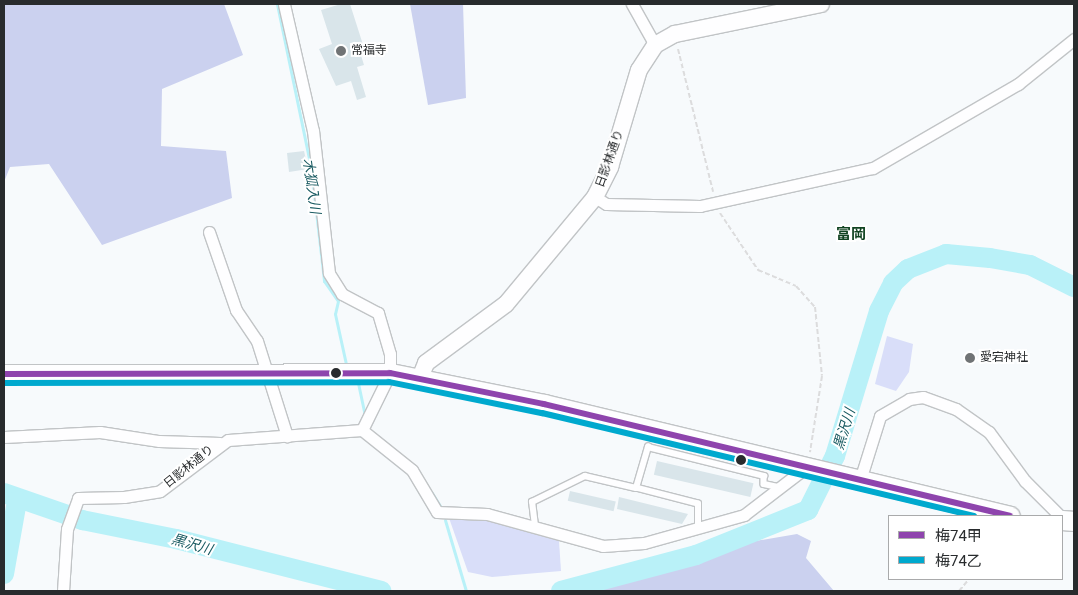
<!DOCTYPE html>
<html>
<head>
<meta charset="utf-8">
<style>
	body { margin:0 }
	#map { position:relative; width:1078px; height:595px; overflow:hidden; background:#f7fafc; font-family:Roboto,"Noto Sans JP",sans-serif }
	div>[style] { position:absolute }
	.green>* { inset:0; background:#d9def9 }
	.forest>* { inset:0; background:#cbd1ef }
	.stream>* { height:3px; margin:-1.5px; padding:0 1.5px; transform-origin:1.5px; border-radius:1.5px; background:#b9f1f8 }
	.river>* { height:20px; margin:-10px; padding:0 10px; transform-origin:10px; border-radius:10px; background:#b9f1f8 }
	.building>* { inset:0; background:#d9e5ea; transform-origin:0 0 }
	.path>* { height:2px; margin-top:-1px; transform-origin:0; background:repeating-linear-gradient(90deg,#dcdcdd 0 5px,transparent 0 7.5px) }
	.roads { filter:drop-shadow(1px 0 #c1c4c6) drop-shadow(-1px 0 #c1c4c6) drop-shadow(0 1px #c1c4c6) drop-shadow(0 -1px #c1c4c6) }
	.lane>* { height:5.5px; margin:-2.75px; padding:0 2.75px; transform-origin:2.75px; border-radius:2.75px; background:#fefeff }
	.street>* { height:11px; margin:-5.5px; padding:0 5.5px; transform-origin:5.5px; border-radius:5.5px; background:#fefeff }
	.secondary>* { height:16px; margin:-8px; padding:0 8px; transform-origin:8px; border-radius:8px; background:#fefeff }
	.primary>* { height:19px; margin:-9.5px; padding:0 9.5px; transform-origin:9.5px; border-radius:9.5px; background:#fefeff }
	.bus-1>* { height:6px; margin:-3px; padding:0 3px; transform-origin:3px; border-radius:3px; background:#8e44ad }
	.bus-2>* { height:6px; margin:-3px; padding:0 3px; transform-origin:3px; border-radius:3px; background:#00a9ce }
	.dots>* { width:14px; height:14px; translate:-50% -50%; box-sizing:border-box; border:2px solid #fff; border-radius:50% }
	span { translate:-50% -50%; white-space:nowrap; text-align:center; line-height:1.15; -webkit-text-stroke:4px #fff; paint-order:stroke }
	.poi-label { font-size:12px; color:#282b2d }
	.left { translate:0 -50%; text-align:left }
	.street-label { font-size:12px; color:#282b2d }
	.water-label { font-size:14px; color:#175960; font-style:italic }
	.quarter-label { font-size:15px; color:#104321; font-weight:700 }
	.frame { position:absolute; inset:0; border:5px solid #282b2d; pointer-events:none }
	.legend { position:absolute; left:888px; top:515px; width:175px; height:65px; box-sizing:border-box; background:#fff; border:1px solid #a9aaab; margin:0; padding:6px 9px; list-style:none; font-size:15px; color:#282b2d }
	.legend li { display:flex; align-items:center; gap:10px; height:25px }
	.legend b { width:25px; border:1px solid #a9aaab }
</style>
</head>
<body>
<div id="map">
	<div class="green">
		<div style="clip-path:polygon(887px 336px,913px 344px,909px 372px,896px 391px,875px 384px)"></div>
		<div style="clip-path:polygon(449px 518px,478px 518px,559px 541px,561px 571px,492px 577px,468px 572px)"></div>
	</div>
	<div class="forest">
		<div style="clip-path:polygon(4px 4px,224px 4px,243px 55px,162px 89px,161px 146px,226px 151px,232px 198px,102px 245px,49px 164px,10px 167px,4px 182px)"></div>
		<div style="clip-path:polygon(410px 4px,463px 4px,466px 98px,428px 105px)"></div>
		<div style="clip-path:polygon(797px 534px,811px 541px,806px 558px,834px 591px,576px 591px,744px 543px)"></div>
	</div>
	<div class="stream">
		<div style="left:277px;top:4px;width:167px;rotate:78.3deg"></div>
		<div style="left:311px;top:168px;width:114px;rotate:83.4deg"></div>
		<div style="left:324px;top:281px;width:24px;rotate:55deg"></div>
		<div style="left:338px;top:301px;width:13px;rotate:103deg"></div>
		<div style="left:335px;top:314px;width:51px;rotate:77.6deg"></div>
		<div style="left:358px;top:383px;width:34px;rotate:78deg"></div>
		<div style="left:432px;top:493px;width:15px;rotate:58deg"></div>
		<div style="left:445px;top:520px;width:74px;rotate:73.5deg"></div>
	</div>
	<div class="river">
		<div style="left:4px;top:493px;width:83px;rotate:19.1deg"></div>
		<div style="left:82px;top:520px;width:96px;rotate:11.4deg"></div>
		<div style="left:176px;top:539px;width:212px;rotate:14.2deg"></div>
		<div style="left:4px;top:574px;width:74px;rotate:-79.9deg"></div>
		<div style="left:561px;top:591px;width:140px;rotate:-14.9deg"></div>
		<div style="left:696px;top:555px;width:121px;rotate:-21.9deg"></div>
		<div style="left:808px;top:510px;width:60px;rotate:-63.4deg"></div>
		<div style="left:835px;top:456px;width:152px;rotate:-73.1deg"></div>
		<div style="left:879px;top:311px;width:31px;rotate:-63deg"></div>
		<div style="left:893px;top:283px;width:21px;rotate:-43deg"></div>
		<div style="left:908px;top:269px;width:41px;rotate:-21.5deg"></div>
		<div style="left:946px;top:254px;width:44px;rotate:5.2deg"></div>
		<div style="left:990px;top:258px;width:41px;rotate:9.9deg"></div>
		<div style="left:1030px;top:265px;width:49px;rotate:26.6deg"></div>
	</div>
	<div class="building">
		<div style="clip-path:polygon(341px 4px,350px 4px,365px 51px,360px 52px,364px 65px,357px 67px,366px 97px,357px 100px,351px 81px,336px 86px,319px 49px,332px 44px,321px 10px)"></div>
		<div style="clip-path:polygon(304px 151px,308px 169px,289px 172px,287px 153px)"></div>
		<div style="left:657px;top:461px;width:99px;height:14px;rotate:13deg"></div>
		<div style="left:570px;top:491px;width:47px;height:10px;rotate:13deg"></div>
		<div style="clip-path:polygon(619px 497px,688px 514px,682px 524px,617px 509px)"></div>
	</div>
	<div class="path">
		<div style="left:678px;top:49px;width:147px;rotate:76.2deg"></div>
		<div style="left:720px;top:213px;width:69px;rotate:56.3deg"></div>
		<div style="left:758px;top:270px;width:41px;rotate:22.8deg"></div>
		<div style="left:796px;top:286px;width:28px;rotate:48deg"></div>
		<div style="left:815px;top:307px;width:69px;rotate:84.2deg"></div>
		<div style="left:822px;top:376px;width:77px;rotate:99deg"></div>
		<div style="left:959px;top:591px;width:16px;rotate:-50deg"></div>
	</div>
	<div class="roads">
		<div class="lane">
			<div style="left:535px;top:526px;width:24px;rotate:-97deg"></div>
			<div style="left:532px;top:502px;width:59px;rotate:-26.1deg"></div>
			<div style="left:585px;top:476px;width:52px;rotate:13.2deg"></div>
			<div style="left:698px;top:528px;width:24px;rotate:-90deg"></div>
			<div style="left:698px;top:504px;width:64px;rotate:-165.5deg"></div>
			<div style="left:636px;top:488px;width:43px;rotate:-73.7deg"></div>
			<div style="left:648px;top:447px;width:120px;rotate:14deg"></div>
			<div style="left:764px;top:476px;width:8px;rotate:90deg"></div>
			<div style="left:764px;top:484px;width:14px;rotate:12deg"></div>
		</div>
		<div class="street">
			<div style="left:632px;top:4px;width:47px;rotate:60.7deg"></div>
			<div style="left:595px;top:197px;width:13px;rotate:32deg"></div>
			<div style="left:606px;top:204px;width:94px;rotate:1.2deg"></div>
			<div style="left:700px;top:206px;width:177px;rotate:-12.4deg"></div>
			<div style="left:873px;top:168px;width:168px;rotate:-30.1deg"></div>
			<div style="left:1018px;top:84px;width:72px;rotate:-38.8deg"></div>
			<div style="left:209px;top:232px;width:83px;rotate:70.9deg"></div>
			<div style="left:236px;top:310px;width:37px;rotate:56deg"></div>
			<div style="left:257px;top:341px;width:100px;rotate:72.5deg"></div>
			<div style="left:362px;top:430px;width:64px;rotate:38.7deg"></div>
			<div style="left:412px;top:470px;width:49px;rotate:59.2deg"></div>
			<div style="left:437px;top:512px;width:50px;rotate:2.3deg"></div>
			<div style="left:487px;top:514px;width:120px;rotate:15.4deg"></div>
			<div style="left:603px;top:546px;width:41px;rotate:-4.2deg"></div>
			<div style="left:644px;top:543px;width:104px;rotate:-15.6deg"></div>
			<div style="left:744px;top:515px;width:77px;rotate:-37.6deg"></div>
			<div style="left:4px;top:437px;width:96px;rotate:-3deg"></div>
			<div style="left:100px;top:432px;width:60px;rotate:8.7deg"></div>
			<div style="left:159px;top:441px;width:61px;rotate:1.9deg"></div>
			<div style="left:860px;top:480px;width:67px;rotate:-72.6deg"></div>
			<div style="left:880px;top:416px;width:34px;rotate:-30deg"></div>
			<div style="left:909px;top:399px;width:14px;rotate:-8deg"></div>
			<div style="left:923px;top:397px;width:35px;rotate:20deg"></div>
			<div style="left:956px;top:409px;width:40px;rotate:34.9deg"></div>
			<div style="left:989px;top:432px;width:61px;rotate:53.7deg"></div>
			<div style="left:1025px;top:481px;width:49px;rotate:45deg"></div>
			<div style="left:63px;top:591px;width:62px;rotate:-86.3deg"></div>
			<div style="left:67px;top:529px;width:33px;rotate:-70deg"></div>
			<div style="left:78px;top:498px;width:46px;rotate:-1.2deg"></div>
			<div style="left:124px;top:497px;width:36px;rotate:-9deg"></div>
			<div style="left:160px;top:491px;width:85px;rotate:-36.9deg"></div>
			<div style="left:228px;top:440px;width:134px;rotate:-4.3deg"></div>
			<div style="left:362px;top:430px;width:64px;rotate:-63.8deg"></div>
			<div style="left:390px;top:373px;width:19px;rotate:-90deg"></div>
			<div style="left:390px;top:354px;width:43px;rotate:-106.3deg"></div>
			<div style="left:378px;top:313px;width:41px;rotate:-152.2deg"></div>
			<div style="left:342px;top:294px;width:25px;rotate:-122deg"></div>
			<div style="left:329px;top:273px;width:143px;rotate:-96.4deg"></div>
			<div style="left:313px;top:131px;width:130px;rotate:-102.9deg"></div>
		</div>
		<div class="secondary">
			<div style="left:420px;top:378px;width:16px;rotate:-68deg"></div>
			<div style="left:426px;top:363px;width:99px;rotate:-36.4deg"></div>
			<div style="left:506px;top:304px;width:139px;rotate:-50.2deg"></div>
			<div style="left:595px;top:197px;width:34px;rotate:-63deg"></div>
			<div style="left:610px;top:167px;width:101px;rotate:-73.4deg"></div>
			<div style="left:639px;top:70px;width:30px;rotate:-57deg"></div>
			<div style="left:655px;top:45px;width:23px;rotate:-29deg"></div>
			<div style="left:675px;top:34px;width:149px;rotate:-11.6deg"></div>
		</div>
		<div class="primary">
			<div style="left:4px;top:374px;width:386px;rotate:-0.1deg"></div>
			<div style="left:390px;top:373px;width:157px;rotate:11.4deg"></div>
			<div style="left:544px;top:404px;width:479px;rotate:13.5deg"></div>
			<div style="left:1062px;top:520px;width:12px;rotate:5deg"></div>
		</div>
	</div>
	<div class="bus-1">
		<div style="left:4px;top:374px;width:386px;rotate:-0.1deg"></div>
		<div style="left:390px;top:373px;width:157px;rotate:11.4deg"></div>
		<div style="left:544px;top:404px;width:479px;rotate:13.5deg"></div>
	</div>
	<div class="bus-2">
		<div style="left:4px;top:383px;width:385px;rotate:-0.1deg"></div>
		<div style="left:389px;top:382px;width:156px;rotate:11.5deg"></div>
		<div style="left:542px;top:413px;width:444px;rotate:13.4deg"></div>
	</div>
	<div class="dots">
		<div style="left:341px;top:51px;background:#707375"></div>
		<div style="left:970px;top:358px;background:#707375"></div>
		<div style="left:336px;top:373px;background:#282b2d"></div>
		<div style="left:741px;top:460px;background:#282b2d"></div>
	</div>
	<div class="poi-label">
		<span class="left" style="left:351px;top:51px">常福寺</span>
		<span class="left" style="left:980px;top:358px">愛宕神社</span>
	</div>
	<div class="street-label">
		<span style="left:610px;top:159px;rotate:-70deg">日影林通り</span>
		<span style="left:189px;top:467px;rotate:-39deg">日影林通り</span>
	</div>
	<div class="water-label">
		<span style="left:312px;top:186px;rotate:82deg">木狐入川</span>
		<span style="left:844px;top:429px;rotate:-73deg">黒沢川</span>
		<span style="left:192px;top:544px;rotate:16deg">黒沢川</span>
	</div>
	<div class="quarter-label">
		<span style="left:851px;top:235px">富岡</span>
	</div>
	<div class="frame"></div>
	<ul class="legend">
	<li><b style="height:6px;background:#8e44ad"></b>梅74甲</li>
	<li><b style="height:6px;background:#00a9ce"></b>梅74乙</li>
	</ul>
</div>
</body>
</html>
